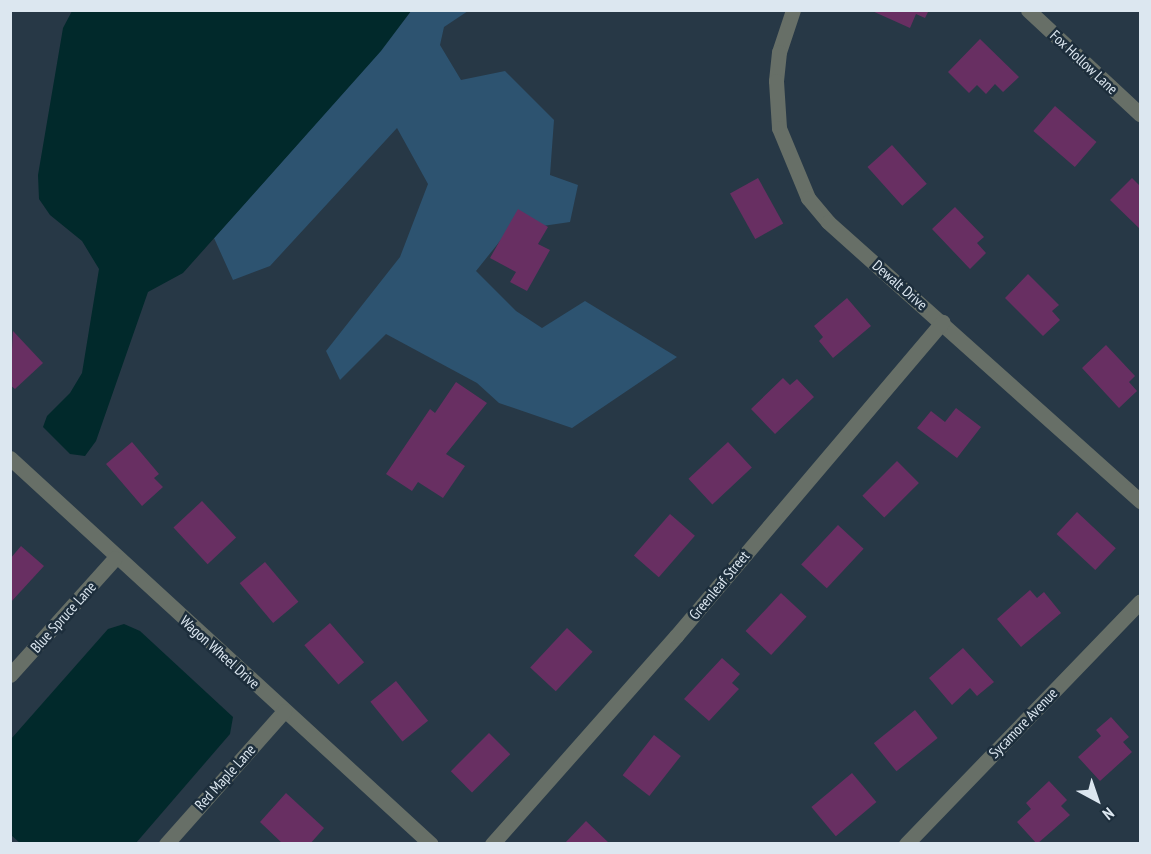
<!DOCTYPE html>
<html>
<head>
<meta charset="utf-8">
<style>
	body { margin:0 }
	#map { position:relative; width:1151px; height:854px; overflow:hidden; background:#273846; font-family:"PT Sans Narrow",sans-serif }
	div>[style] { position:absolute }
	.green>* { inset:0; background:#2d5370 }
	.water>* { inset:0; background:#01292b }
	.building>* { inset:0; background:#682f62; transform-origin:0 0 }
	.minor>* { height:15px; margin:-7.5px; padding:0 7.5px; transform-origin:7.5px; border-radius:7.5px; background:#676f67 }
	span { translate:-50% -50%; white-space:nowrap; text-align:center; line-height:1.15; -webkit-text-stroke:5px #1d2e3c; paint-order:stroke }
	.street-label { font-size:15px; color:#dce7f0 }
	.frame { position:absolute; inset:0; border:12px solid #dce7f0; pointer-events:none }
	.north { position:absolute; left:1067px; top:770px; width:60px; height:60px; -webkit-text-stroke:4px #1d2e3c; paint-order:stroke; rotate:140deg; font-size:16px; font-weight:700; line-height:24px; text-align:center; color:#dce7f0 }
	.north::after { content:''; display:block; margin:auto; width:21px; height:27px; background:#dce7f0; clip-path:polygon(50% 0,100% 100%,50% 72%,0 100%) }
</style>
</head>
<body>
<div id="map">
	<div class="green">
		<div style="clip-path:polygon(411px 11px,468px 11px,444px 27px,440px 45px,461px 80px,505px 71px,554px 120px,550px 175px,578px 185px,570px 222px,508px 231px,476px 271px,516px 311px,542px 328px,585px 301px,677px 357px,572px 428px,499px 403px,477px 383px,386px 334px,340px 380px,326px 351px,400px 257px,428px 184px,397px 128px,270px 266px,233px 280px,214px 238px,380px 51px)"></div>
	</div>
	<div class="water">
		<div style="clip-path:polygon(72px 11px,411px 11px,381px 51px,183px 273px,148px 292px,96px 441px,85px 456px,70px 454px,43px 427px,47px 416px,70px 393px,82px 373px,99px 269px,82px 241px,50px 215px,39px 199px,38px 175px,63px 28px)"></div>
		<div style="clip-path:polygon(124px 624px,140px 631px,233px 717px,230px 734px,136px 843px,20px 843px,11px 835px,11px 739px,108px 629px)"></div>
	</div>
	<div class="building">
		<div style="clip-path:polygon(870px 10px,929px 10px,925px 18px,916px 14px,910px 28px)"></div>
		<div style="clip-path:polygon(980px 39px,1019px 77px,1003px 92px,995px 84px,986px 94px,977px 85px,969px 93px,948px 72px)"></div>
		<div style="left:1055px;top:106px;width:55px;height:33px;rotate:41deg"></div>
		<div style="left:892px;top:145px;width:52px;height:33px;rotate:48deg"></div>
		<div style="left:758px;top:178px;width:52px;height:32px;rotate:61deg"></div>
		<div style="clip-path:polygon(1132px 178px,1140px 186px,1140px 229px,1110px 200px)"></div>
		<div style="clip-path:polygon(955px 207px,984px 237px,977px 243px,986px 253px,970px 269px,932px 229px)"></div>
		<div style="clip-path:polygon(518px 209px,548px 227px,538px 244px,550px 250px,527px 291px,510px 282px,516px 272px,490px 258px)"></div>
		<div style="clip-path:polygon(1028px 274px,1059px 305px,1052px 311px,1060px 320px,1043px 336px,1005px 298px)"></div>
		<div style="clip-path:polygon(847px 298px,871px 326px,833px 358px,819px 341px,823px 337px,814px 326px)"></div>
		<div style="clip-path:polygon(13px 331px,43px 363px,15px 389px,10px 385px)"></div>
		<div style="clip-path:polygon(1106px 345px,1135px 376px,1129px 382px,1137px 391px,1119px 408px,1082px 368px)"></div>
		<div style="clip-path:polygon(783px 378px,790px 385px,797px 379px,814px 397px,775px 434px,751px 409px)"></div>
		<div style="clip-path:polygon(456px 382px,487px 403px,446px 454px,465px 466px,443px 498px,418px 482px,412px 491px,386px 474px,430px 409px,435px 413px)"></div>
		<div style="clip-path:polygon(956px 408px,981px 427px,957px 458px,917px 428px,931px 411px,945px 422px)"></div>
		<div style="clip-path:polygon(132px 442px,159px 474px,154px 478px,163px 487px,142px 506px,106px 464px)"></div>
		<div style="left:728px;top:442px;width:35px;height:54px;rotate:47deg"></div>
		<div style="left:897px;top:461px;width:31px;height:49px;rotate:45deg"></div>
		<div style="left:202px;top:501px;width:50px;height:39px;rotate:47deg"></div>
		<div style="left:1077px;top:512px;width:53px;height:30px;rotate:43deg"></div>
		<div style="left:670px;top:514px;width:33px;height:55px;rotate:41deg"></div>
		<div style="left:838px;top:525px;width:35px;height:54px;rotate:43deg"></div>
		<div style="clip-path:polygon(21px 546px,44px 566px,10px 603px,10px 559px)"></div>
		<div style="left:265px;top:562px;width:52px;height:33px;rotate:50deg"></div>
		<div style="clip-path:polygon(1030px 590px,1037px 598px,1044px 592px,1061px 613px,1021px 647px,997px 619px)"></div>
		<div style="left:781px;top:593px;width:35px;height:52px;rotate:43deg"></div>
		<div style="left:330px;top:623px;width:52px;height:34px;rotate:49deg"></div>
		<div style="left:567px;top:628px;width:35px;height:54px;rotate:43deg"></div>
		<div style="clip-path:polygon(963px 648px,994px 682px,977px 696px,970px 688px,952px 705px,929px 678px)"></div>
		<div style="clip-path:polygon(722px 658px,740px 674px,732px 683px,739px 689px,709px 721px,684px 699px)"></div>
		<div style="left:396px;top:681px;width:51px;height:33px;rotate:51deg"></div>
		<div style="left:915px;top:710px;width:36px;height:53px;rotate:51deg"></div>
		<div style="clip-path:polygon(1111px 717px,1129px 737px,1123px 742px,1132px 752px,1100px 781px,1078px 757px,1101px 736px,1096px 730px)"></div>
		<div style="left:489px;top:733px;width:30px;height:54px;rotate:45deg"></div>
		<div style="left:654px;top:735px;width:34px;height:51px;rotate:38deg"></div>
		<div style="left:852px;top:773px;width:38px;height:53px;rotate:50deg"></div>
		<div style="clip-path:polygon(1049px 781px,1067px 800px,1061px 806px,1070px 815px,1037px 844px,1017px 822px,1031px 809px,1026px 803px)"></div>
		<div style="clip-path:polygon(286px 793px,324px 828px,310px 844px,283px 844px,260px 822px)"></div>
		<div style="clip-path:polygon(586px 821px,610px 844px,564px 844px)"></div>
	</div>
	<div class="minor">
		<div style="left:793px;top:10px;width:44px;rotate:108.4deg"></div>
		<div style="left:779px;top:52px;width:29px;rotate:96deg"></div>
		<div style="left:776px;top:81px;width:47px;rotate:86.3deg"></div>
		<div style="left:779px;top:128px;width:76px;rotate:67.5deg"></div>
		<div style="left:808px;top:198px;width:31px;rotate:50deg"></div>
		<div style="left:828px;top:222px;width:419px;rotate:41.8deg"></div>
		<div style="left:1028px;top:10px;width:153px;rotate:42.9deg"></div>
		<div style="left:10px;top:458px;width:571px;rotate:42.52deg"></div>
		<div style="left:10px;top:675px;width:157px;rotate:-48.1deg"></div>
		<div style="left:166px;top:844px;width:178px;rotate:-48.4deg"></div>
		<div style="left:492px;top:844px;width:278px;rotate:-48.5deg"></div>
		<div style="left:676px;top:636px;width:412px;rotate:-49.7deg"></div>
		<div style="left:906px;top:844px;width:337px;rotate:-46deg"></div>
	</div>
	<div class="street-label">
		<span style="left:1084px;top:62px;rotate:43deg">Fox Hollow Lane</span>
		<span style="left:900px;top:285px;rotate:41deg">Dewalt Drive</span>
		<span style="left:719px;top:585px;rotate:-50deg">Greenleaf Street</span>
		<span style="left:63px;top:617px;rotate:-48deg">Blue Spruce Lane</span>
		<span style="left:220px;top:652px;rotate:42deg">Wagon Wheel Drive</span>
		<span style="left:1023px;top:723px;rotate:-46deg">Sycamore Avenue</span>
		<span style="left:225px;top:777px;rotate:-48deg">Red Maple Lane</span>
	</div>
	<div class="frame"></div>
	<div class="north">N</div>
</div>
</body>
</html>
